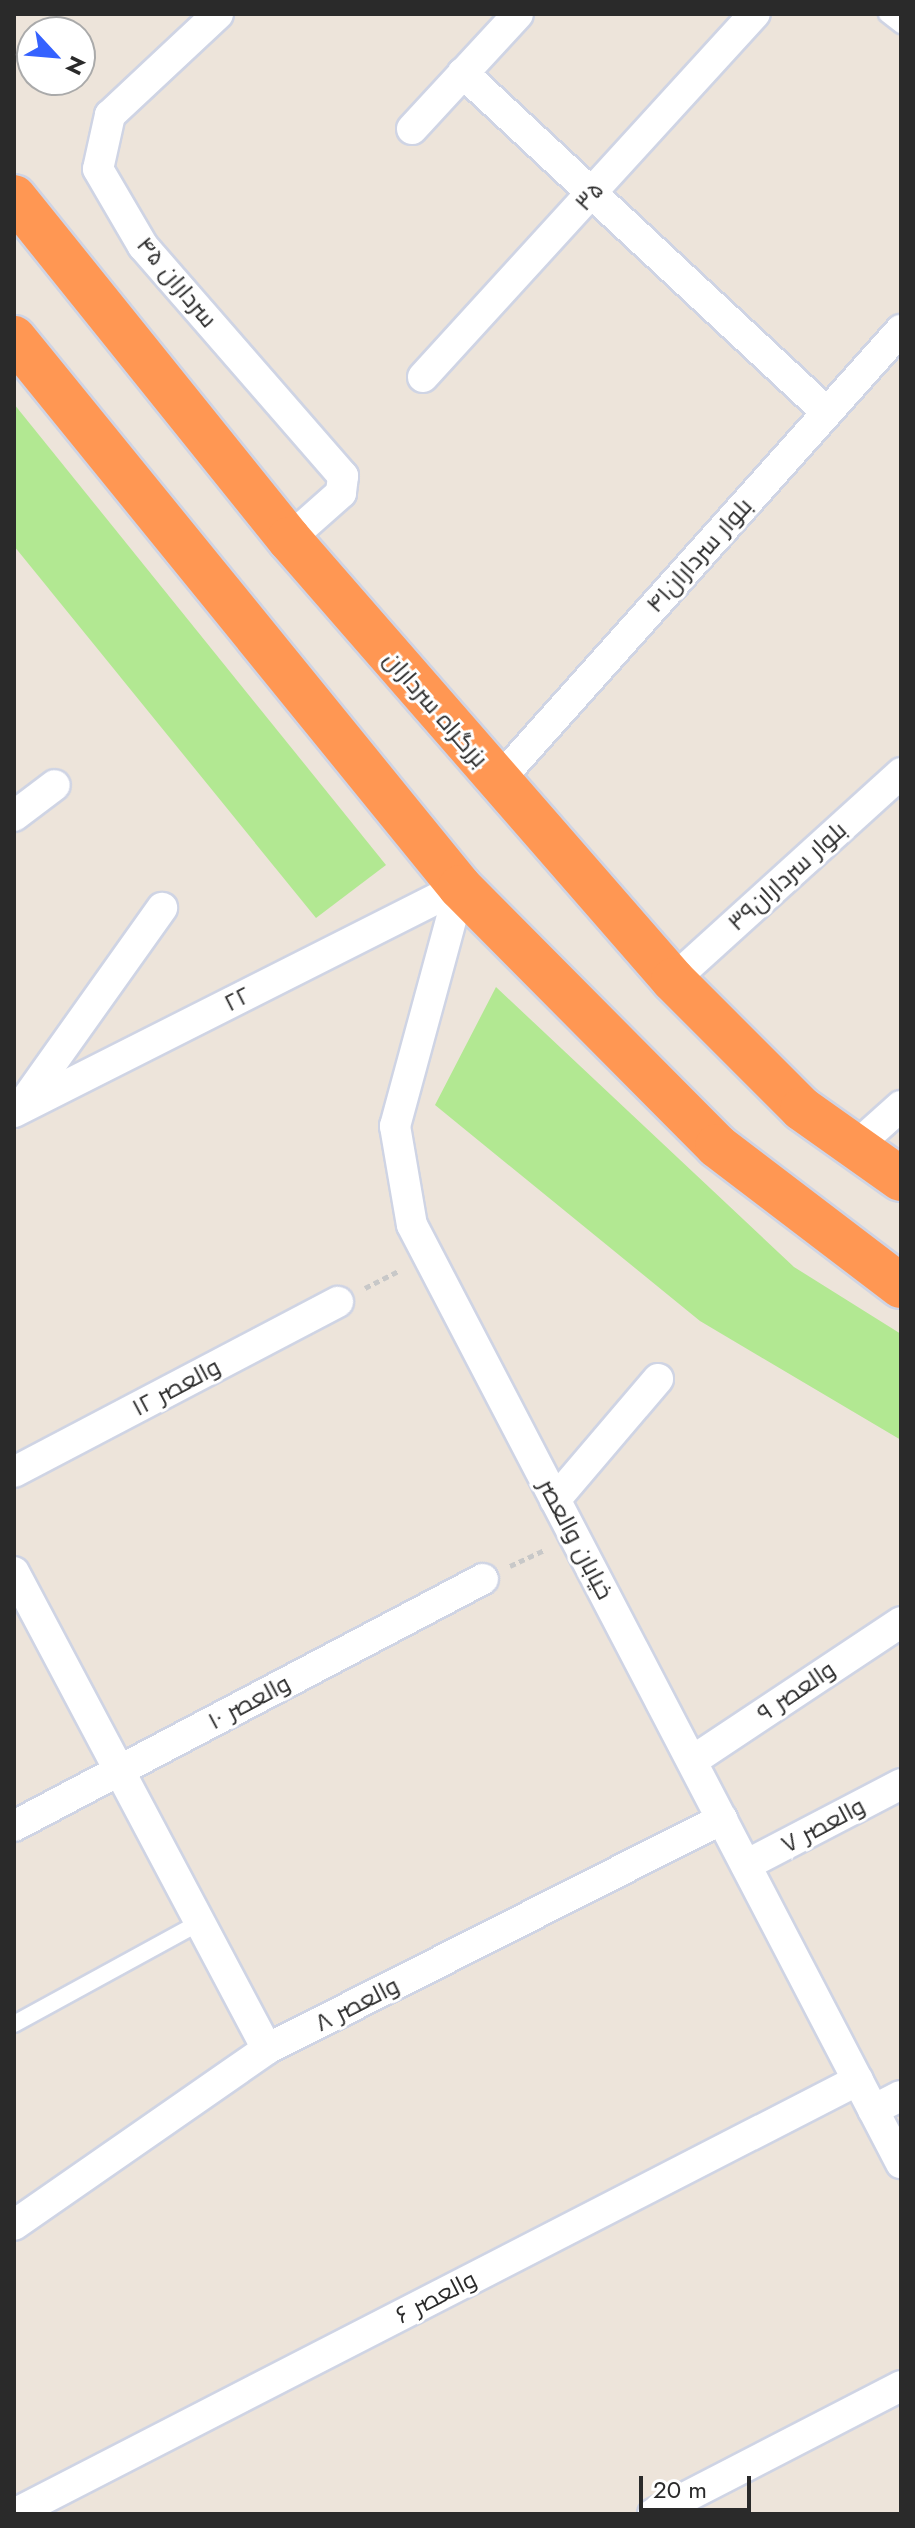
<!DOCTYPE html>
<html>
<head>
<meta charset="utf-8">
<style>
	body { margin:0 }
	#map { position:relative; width:915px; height:2528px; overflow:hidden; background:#ede4da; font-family:Jost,Cairo,sans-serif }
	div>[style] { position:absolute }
	.green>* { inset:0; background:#b2e892 }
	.path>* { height:5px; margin-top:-2.5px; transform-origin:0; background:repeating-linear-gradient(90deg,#c8c8c8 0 6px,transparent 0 10px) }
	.roads { filter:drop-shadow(2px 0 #cfd4e4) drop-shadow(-2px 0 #cfd4e4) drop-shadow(0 2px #cfd4e4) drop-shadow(0 -2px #cfd4e4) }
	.lane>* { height:16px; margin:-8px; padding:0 8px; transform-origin:8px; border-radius:8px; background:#fff }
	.street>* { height:30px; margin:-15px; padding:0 15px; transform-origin:15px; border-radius:15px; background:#fff }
	.highway>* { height:44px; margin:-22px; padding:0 22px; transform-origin:22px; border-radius:22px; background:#ff9753 }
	span { translate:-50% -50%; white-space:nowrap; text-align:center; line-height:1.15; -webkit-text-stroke:6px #fff; paint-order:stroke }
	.street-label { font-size:24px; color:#2a2a2a }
	.frame { position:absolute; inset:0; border:16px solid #2a2a2a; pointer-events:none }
	.north { position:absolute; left:16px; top:16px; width:80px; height:80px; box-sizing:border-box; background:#fff; border:2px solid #aaa; border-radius:50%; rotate:116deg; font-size:22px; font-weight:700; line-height:32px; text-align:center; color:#2a2a2a }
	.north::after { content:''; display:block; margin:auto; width:28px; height:36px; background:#3562ff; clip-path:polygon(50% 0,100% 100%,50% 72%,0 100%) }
	.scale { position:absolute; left:639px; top:2476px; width:112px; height:36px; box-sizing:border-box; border:4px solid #2a2a2a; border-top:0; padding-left:10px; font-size:24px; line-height:28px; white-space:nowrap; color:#2a2a2a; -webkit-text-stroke:6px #fff; paint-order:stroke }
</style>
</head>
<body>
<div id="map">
	<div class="green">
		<div style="clip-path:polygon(14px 404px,386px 865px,316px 918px,14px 546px)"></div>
		<div style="clip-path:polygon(496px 987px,794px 1267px,901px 1334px,901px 1440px,700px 1321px,435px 1105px)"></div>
	</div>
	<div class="path">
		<div style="left:365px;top:1288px;width:37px;rotate:-27deg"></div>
		<div style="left:510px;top:1566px;width:38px;rotate:-25deg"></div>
	</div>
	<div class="roads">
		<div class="lane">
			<div style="left:887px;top:14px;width:18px;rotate:38deg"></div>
			<div style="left:14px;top:2024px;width:212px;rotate:-28.7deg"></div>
		</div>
		<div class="street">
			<div style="left:218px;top:14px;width:148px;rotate:136.9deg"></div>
			<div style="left:110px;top:115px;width:55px;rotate:102.5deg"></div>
			<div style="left:98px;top:169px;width:89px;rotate:59.7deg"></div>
			<div style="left:143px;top:246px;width:305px;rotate:49deg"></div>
			<div style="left:343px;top:476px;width:17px;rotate:97deg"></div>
			<div style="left:341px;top:493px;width:69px;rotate:138.5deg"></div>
			<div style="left:463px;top:73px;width:496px;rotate:43deg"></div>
			<div style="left:412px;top:129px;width:156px;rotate:-47.3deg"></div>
			<div style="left:423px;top:377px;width:492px;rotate:-47.6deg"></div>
			<div style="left:498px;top:781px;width:605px;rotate:-48.22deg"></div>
			<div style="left:14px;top:816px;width:51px;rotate:-37.1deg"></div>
			<div style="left:460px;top:887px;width:248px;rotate:105.2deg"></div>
			<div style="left:395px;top:1126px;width:100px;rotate:80.3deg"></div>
			<div style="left:412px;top:1225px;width:1058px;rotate:62.47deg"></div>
			<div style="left:673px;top:980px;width:308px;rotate:-42.2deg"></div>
			<div style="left:22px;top:1105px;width:242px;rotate:-54.6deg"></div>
			<div style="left:14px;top:1112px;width:500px;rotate:-26.8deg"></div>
			<div style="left:854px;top:1148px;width:63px;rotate:-41.8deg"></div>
			<div style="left:14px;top:1472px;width:366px;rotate:-27.7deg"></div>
			<div style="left:555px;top:1500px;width:159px;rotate:-49.6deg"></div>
			<div style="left:14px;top:1572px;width:540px;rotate:62.06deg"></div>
			<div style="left:692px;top:1761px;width:251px;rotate:-33.6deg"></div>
			<div style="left:14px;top:1826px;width:530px;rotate:-27.77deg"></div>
			<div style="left:746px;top:1865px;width:175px;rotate:-27.6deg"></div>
			<div style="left:873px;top:2110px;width:31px;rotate:-27deg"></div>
			<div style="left:14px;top:2225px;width:308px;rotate:-34.8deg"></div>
			<div style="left:267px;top:2049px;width:510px;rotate:-26.82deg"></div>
			<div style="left:14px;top:2514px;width:949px;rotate:-27.21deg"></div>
			<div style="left:653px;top:2514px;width:279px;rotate:-27.3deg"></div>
		</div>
		<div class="highway">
			<div style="left:14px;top:197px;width:439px;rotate:51.2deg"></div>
			<div style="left:289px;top:539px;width:585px;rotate:48.95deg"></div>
			<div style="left:673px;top:980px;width:182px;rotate:45deg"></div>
			<div style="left:802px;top:1109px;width:121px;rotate:35.3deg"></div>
			<div style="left:14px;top:338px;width:707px;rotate:50.91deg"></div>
			<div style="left:460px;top:887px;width:365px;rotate:45.2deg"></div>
			<div style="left:717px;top:1146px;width:231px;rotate:37.3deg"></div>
		</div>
	</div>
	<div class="street-label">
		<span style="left:589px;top:196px;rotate:-48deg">۳۵</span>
		<span style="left:177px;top:282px;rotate:50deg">سرداران ۴۵</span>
		<span style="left:699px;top:555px;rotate:-48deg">بلوار سرداران۴۱</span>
		<span style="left:436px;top:709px;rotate:49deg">بزرگراه سرداران</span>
		<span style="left:787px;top:876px;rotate:-42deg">بلوار سرداران۳۹</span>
		<span style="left:237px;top:999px;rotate:-27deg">۲۲</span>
		<span style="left:176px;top:1387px;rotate:-28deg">والعصر ۱۲</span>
		<span style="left:576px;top:1539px;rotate:62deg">خیابان والعصر</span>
		<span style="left:796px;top:1691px;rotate:-34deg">والعصر ۹</span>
		<span style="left:249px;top:1702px;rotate:-28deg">والعصر ۱۰</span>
		<span style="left:823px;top:1825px;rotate:-28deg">والعصر ۷</span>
		<span style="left:357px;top:2004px;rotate:-27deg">والعصر ۸</span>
		<span style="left:436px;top:2297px;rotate:-27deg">والعصر ۶</span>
	</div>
	<div class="frame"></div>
	<div class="north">N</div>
	<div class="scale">20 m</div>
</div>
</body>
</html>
